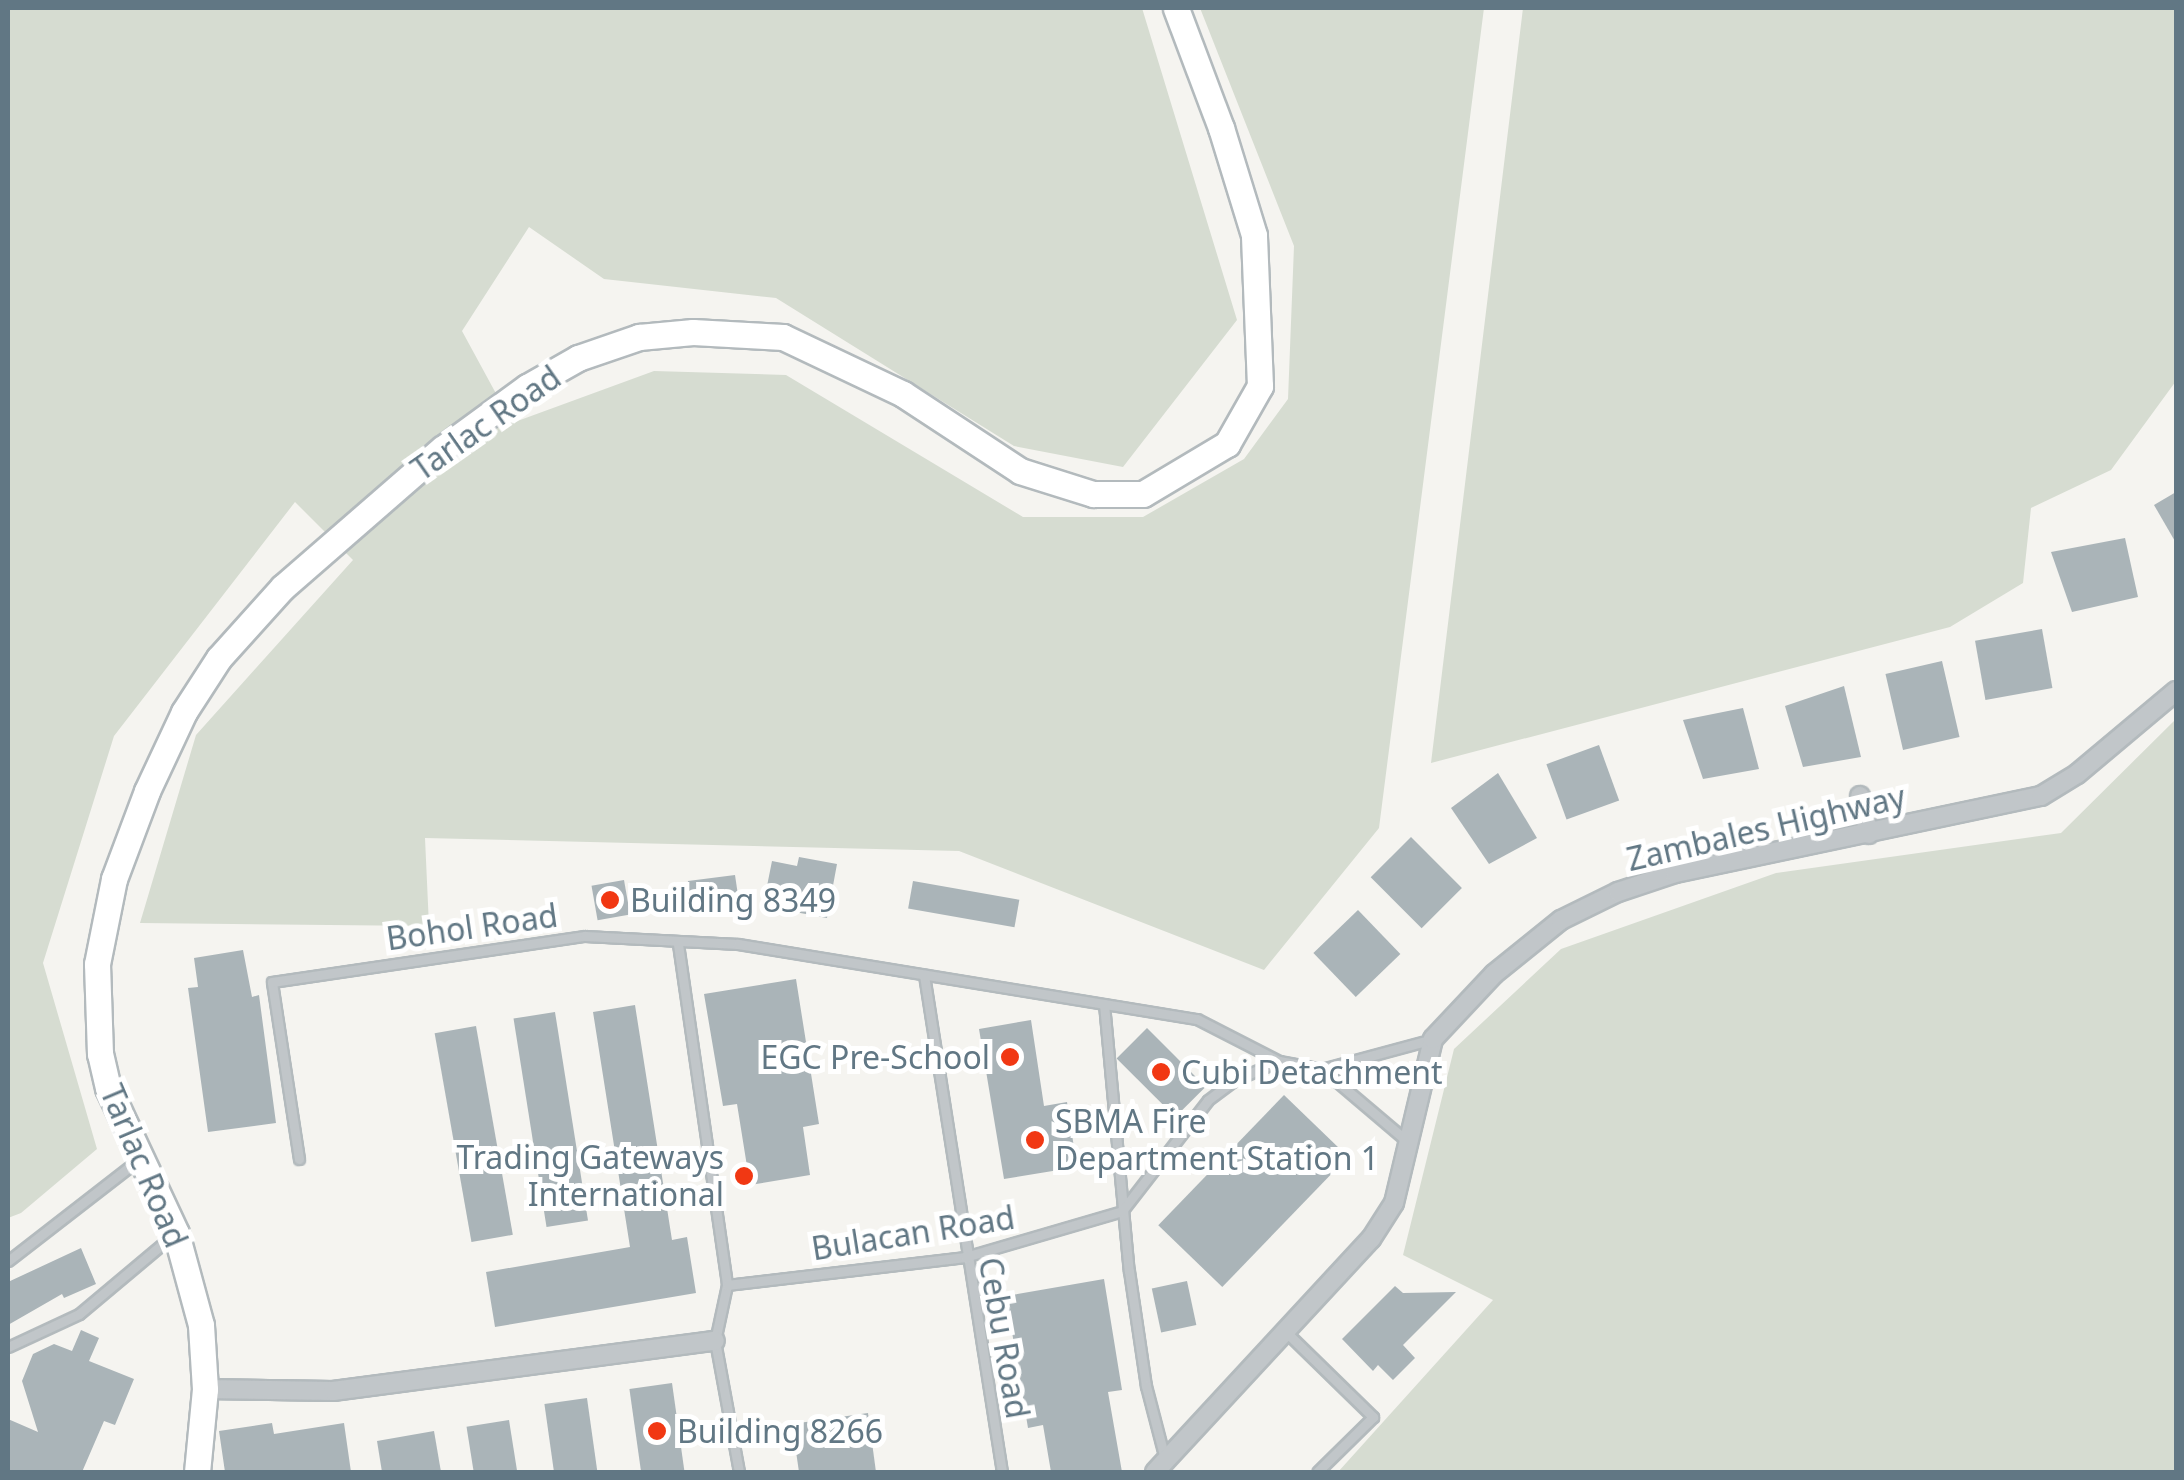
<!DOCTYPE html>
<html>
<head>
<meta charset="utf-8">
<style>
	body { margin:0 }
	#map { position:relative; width:2184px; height:1480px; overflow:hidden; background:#f5f4f0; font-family:"Noto Sans",sans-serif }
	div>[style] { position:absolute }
	.green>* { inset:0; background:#d6dcd1 }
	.building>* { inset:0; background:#aab4b8; transform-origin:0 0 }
	.roads { filter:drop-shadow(2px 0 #b3babd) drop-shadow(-2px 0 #b3babd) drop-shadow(0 2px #b3babd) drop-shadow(0 -2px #b3babd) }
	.lane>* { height:9px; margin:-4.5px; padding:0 4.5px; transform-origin:4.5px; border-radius:4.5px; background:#c1c6c9 }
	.street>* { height:18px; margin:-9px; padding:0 9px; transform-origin:9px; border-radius:9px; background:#c1c6c9 }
	.secondary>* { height:25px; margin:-12.5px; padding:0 12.5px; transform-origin:12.5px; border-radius:12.5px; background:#fff }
	.dots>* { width:28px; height:28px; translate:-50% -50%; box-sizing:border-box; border:5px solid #fff; border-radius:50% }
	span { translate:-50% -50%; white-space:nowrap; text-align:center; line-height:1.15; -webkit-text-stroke:10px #fff; paint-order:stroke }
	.street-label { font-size:32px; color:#617784 }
	.poi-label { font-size:32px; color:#617784 }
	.left { translate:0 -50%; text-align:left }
	.right { translate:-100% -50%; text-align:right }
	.frame { position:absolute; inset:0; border:10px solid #617784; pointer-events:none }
</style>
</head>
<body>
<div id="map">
	<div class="green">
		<div style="clip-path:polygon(8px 8px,1142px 8px,1237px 320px,1123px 467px,1014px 446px,776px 298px,604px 279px,529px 227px,462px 331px,512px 423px,654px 371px,786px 375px,1023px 517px,1143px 517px,1244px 459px,1288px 399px,1294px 246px,1200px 8px,1484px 8px,1379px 828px,1264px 970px,959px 851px,425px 838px,429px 926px,140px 923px,196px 735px,353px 560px,295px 502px,114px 736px,43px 963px,97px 1149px,21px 1213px,8px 1218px)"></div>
		<div style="clip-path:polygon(1523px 8px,2176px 8px,2176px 381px,2111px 470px,2031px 508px,2023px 583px,1950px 627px,1431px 763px)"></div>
		<div style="clip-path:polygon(2176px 719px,2176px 1472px,1338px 1472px,1493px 1300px,1403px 1255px,1454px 1049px,1561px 949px,1776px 873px,2061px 833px)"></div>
	</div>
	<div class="building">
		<div style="clip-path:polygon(2176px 492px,2176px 543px,2154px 505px)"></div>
		<div style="clip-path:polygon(2125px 538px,2138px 597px,2072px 612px,2051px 552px)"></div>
		<div style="left:2042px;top:629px;width:60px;height:68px;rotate:80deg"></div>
		<div style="left:1942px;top:661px;width:78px;height:58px;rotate:77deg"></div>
		<div style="clip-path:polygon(1844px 686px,1861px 757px,1803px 767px,1785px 706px)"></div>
		<div style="clip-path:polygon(1743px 708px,1759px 769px,1703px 779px,1683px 720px)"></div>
		<div style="left:1599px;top:745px;width:59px;height:56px;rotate:70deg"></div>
		<div style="clip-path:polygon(1498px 773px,1537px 838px,1489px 864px,1451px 808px)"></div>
		<div style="left:1411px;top:837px;width:72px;height:57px;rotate:45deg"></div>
		<div style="clip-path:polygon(799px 857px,837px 864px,827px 918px,763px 906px,772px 861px,797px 866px)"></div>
		<div style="clip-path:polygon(735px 875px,739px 902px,684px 909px,688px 881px)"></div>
		<div style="left:624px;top:880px;width:35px;height:33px;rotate:80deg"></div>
		<div style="left:913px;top:881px;width:108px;height:28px;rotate:10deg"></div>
		<div style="left:1358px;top:910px;width:61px;height:62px;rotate:46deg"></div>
		<div style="clip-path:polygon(243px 950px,252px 997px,259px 995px,276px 1123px,208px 1132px,188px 988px,198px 987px,194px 958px)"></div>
		<div style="clip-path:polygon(796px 979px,819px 1124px,803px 1127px,810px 1175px,750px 1185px,737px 1104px,723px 1106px,704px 994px)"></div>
		<div style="clip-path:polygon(635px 1005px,672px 1240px,687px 1237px,696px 1293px,495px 1327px,486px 1272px,630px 1247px,593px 1012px)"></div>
		<div style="left:555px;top:1012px;width:211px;height:42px;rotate:81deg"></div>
		<div style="clip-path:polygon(1031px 1020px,1044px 1106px,1067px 1102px,1077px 1167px,1004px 1179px,979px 1029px)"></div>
		<div style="left:476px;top:1026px;width:212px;height:42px;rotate:80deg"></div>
		<div style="left:1147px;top:1028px;width:83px;height:43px;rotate:45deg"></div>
		<div style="left:1284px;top:1095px;width:89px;height:181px;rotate:44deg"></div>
		<div style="clip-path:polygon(81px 1248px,96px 1284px,64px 1298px,62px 1294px,8px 1325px,8px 1282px)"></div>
		<div style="clip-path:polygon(1104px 1279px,1122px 1390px,1108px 1392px,1122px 1472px,1051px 1472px,1043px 1425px,1028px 1428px,1006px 1296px)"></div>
		<div style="left:1187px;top:1281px;width:45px;height:36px;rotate:78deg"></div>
		<div style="clip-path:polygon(1395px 1286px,1403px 1293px,1456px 1292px,1403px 1345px,1415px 1358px,1393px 1380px,1378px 1365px,1373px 1371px,1342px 1339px)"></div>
		<div style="clip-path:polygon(81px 1330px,99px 1338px,89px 1361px,134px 1379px,115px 1425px,104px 1421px,82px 1472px,8px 1472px,8px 1419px,38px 1432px,22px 1381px,33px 1354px,54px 1344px,72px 1351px)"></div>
		<div style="left:672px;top:1383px;width:90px;height:43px;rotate:82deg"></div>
		<div style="left:587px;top:1398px;width:75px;height:43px;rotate:82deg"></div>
		<div style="clip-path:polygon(868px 1413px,876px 1472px,799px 1472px,792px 1424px)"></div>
		<div style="left:509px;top:1420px;width:53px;height:43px;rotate:81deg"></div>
		<div style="clip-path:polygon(272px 1423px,274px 1434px,344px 1423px,351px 1472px,225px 1472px,219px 1431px)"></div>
		<div style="clip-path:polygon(434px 1431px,441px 1472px,382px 1472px,377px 1441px)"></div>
	</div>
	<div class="roads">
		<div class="lane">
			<div style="left:678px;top:944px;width:345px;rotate:81.8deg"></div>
			<div style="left:727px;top:1285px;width:57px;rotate:102.1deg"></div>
			<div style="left:715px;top:1341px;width:133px;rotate:79.6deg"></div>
			<div style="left:924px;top:975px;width:503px;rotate:81.08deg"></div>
			<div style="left:1104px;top:1004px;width:268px;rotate:84.7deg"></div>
			<div style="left:1129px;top:1271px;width:116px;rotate:81.6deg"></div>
			<div style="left:1146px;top:1386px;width:75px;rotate:75.4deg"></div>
			<div style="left:1322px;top:1069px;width:115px;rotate:-15.1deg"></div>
			<div style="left:299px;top:1159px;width:179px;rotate:-98.7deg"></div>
			<div style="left:272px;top:982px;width:316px;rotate:-8.4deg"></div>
			<div style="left:585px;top:936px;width:153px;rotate:3deg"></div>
			<div style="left:738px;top:944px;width:465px;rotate:9.3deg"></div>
			<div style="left:1197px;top:1019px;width:92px;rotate:27.1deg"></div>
			<div style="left:1279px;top:1061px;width:44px;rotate:10.5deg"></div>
			<div style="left:1322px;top:1069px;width:113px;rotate:40.3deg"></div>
			<div style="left:8px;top:1261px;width:163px;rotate:-37.8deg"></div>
			<div style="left:727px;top:1285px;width:240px;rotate:-6.7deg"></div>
			<div style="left:965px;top:1257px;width:164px;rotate:-16.3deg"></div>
			<div style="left:1122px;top:1211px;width:140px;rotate:-52.2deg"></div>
			<div style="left:1208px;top:1100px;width:34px;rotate:-37deg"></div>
			<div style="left:1235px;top:1080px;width:48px;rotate:-23.4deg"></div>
			<div style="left:1286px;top:1332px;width:122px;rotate:44.3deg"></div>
			<div style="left:1373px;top:1417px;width:78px;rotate:135.5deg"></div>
			<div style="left:8px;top:1347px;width:78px;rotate:-24.9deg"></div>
			<div style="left:79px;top:1314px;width:123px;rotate:-40deg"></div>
		</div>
		<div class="street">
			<div style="left:1860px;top:796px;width:39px;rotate:77deg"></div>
			<div style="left:205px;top:1389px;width:128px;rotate:0.9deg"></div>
			<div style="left:333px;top:1391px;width:385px;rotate:-7.5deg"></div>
			<div style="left:1155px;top:1472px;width:318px;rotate:-47.2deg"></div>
			<div style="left:1371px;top:1239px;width:43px;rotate:-57.4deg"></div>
			<div style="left:1394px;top:1203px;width:169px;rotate:-76.6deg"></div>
			<div style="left:1433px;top:1039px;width:89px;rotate:-46.8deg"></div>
			<div style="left:1494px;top:974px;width:86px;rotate:-38.9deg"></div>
			<div style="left:1561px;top:920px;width:64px;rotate:-26.2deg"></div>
			<div style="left:1618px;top:892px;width:60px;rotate:-18.4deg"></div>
			<div style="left:1675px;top:873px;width:374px;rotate:-11.9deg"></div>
			<div style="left:2041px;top:796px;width:42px;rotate:-31.4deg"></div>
			<div style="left:2077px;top:774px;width:129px;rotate:-40deg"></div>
		</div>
		<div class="secondary">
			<div style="left:197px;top:1472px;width:83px;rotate:-84.5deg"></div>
			<div style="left:205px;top:1389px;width:64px;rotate:-93.6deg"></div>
			<div style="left:201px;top:1325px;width:95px;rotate:-105.2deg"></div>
			<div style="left:176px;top:1233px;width:160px;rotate:-115.1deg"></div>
			<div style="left:108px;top:1088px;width:35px;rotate:-103deg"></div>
			<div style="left:100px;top:1054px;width:90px;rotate:-91.9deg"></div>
			<div style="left:97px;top:964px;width:87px;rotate:-78.7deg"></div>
			<div style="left:114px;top:879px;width:94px;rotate:-69.4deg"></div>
			<div style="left:147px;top:791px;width:87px;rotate:-64.9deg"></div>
			<div style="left:184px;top:712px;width:64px;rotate:-57.1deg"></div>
			<div style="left:219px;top:658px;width:96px;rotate:-48deg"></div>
			<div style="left:283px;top:587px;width:211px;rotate:-41deg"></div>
			<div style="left:442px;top:449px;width:105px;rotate:-36.1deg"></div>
			<div style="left:527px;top:387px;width:59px;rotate:-29.6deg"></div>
			<div style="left:578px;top:358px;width:65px;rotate:-19deg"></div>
			<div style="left:639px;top:337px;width:54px;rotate:-5.3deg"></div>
			<div style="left:693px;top:332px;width:90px;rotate:3.2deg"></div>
			<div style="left:783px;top:337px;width:133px;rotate:25.4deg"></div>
			<div style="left:903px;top:394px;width:140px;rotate:33.3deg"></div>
			<div style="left:1020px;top:471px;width:77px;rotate:17.5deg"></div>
			<div style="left:1093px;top:494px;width:50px"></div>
			<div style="left:1143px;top:494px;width:98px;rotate:-30.8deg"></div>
			<div style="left:1227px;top:444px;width:67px;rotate:-60.4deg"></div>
			<div style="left:1260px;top:386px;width:151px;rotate:-92.3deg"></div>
			<div style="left:1254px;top:235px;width:112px;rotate:-107.1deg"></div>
			<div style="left:1221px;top:128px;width:128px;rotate:-110.6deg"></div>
		</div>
	</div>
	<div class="dots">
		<div style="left:610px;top:900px;background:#f13813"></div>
		<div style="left:1010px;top:1057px;background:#f13813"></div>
		<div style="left:1161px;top:1072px;background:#f13813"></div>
		<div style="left:1035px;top:1140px;background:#f13813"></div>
		<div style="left:744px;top:1176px;background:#f13813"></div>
		<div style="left:657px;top:1431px;background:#f13813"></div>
	</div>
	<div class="street-label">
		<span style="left:486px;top:423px;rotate:-35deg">Tarlac Road</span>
		<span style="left:1766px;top:828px;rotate:-13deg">Zambales Highway</span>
		<span style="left:472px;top:927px;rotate:-8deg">Bohol Road</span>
		<span style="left:144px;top:1166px;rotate:67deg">Tarlac Road</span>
		<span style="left:913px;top:1233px;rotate:-9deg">Bulacan Road</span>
		<span style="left:1004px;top:1338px;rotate:80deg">Cebu Road</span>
	</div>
	<div class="poi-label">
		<span class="left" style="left:630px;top:900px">Building 8349</span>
		<span class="right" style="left:990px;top:1057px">EGC Pre-School</span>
		<span class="left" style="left:1181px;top:1072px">Cubi Detachment</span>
		<span class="left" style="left:1055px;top:1140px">SBMA Fire<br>Department Station 1</span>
		<span class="right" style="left:724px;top:1176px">Trading Gateways<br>International</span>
		<span class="left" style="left:677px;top:1431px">Building 8266</span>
	</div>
	<div class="frame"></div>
</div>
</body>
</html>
